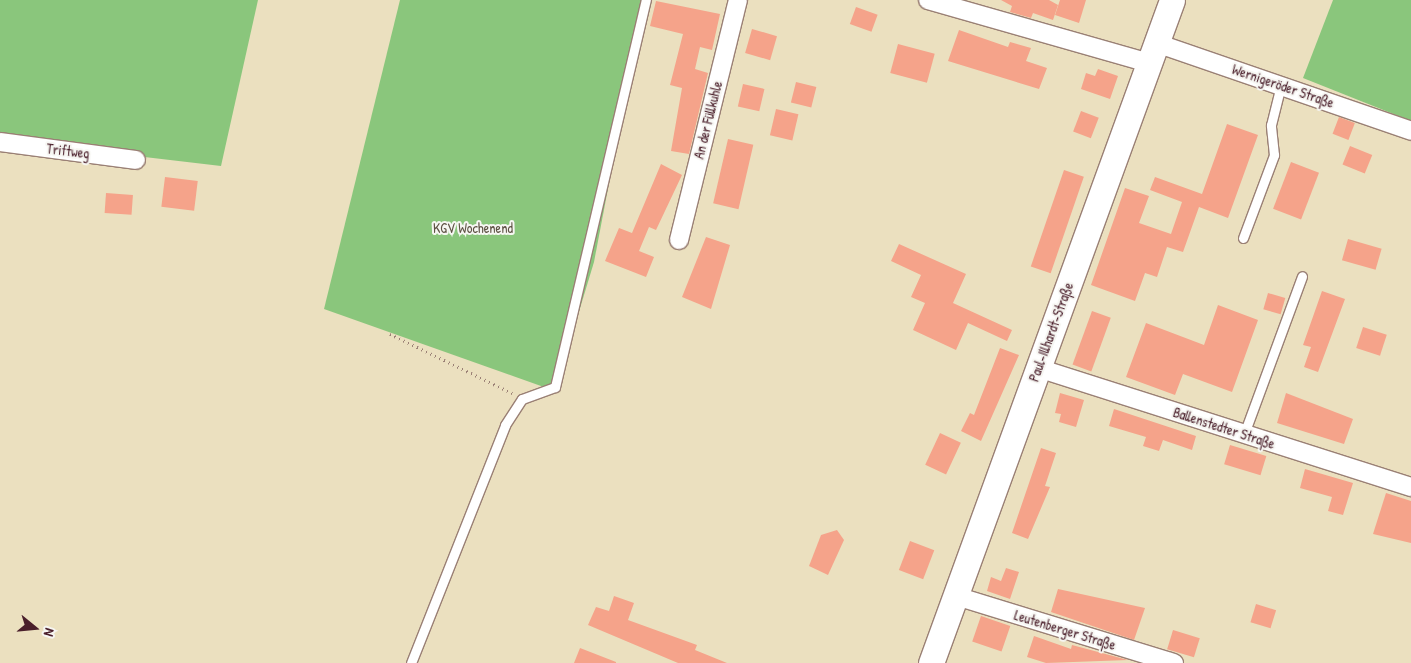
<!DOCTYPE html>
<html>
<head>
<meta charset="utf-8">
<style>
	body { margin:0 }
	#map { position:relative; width:1411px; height:663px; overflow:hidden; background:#ebe0bf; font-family:"Patrick Hand",sans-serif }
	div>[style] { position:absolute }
	.green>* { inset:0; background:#8ac67c }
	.building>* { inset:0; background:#f5a38a; transform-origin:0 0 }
	.path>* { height:2.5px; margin-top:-1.25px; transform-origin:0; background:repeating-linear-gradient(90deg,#9a8075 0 1px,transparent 0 5px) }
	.roads { filter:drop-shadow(1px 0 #9a8075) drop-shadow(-1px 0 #9a8075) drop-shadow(0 1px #9a8075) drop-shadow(0 -1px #9a8075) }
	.lane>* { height:9px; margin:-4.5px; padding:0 4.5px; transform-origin:4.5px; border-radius:4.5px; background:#fff }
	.street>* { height:18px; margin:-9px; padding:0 9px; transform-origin:9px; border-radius:9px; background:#fff }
	.secondary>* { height:25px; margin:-12.5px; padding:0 12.5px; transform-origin:12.5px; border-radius:12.5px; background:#fff }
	span { translate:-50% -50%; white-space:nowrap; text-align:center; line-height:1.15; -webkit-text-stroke:4px #f6f6f2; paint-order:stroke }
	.street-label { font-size:14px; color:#4a1f2b }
	.park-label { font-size:14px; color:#5d5143 }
	.north { position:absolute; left:10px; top:603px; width:50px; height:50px; -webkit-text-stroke:4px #f6f6f2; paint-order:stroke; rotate:107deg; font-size:14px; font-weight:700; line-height:20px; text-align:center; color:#4a1f2b }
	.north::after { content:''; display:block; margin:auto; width:18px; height:22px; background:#4a1f2b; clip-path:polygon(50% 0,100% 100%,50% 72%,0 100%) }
</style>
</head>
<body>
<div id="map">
	<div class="green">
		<div style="clip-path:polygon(0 0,258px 0,221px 166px,0 140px)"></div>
		<div style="clip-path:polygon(400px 0,644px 0,594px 262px,555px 391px,324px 309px)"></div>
		<div style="clip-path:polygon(1333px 0,1411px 0,1411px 121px,1303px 78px)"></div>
	</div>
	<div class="building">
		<div style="clip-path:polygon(1001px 0,1049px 0,1058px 5px,1053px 20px,1033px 13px,1031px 18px,1010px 12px,1012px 6px)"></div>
		<div style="clip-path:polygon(1060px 0,1086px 0,1079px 23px,1055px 15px)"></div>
		<div style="clip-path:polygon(656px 1px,720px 14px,712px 50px,700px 47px,695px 69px,708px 73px,689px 154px,671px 151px,682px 88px,670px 85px,683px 34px,650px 26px)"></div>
		<div style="left:856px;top:7px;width:23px;height:18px;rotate:20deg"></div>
		<div style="left:752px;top:29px;width:26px;height:25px;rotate:16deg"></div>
		<div style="clip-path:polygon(959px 30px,1008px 47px,1010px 42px,1031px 48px,1026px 61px,1047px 68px,1039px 89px,948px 61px)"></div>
		<div style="left:898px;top:44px;width:38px;height:30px;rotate:15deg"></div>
		<div style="clip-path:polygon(1098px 69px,1118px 76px,1110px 99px,1081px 89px,1086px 73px,1095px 76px)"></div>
		<div style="left:796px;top:82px;width:21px;height:21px;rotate:14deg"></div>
		<div style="left:743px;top:84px;width:22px;height:23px;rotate:13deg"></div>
		<div style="left:776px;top:109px;width:23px;height:27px;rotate:13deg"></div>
		<div style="left:1081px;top:111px;width:19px;height:22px;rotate:21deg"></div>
		<div style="left:1339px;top:117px;width:17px;height:18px;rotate:21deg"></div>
		<div style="clip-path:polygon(1227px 124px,1258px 135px,1228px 218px,1199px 207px,1183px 252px,1167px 247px,1157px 277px,1145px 273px,1135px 301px,1091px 285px,1125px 188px,1149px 196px,1139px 223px,1171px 234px,1182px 202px,1150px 190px,1155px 177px,1202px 194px)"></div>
		<div style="left:728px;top:139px;width:26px;height:66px;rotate:13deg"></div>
		<div style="left:1350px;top:146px;width:24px;height:20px;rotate:22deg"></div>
		<div style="left:1291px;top:162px;width:30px;height:50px;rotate:21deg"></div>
		<div style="clip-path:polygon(661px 164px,682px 175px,656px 230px,649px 227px,639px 251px,654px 257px,646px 277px,605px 261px,619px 228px,632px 233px)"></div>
		<div style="left:1064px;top:170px;width:21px;height:102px;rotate:19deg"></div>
		<div style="left:165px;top:177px;width:33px;height:30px;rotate:7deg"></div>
		<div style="left:106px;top:193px;width:27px;height:20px;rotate:4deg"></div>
		<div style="clip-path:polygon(706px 237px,730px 245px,711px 309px,682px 297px)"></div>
		<div style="left:1348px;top:239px;width:35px;height:22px;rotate:16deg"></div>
		<div style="clip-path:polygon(899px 244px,966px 274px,953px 303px,1012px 330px,1007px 341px,968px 323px,956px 350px,913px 330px,925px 303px,911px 297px,921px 275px,891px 261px)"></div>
		<div style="clip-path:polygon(1322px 291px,1345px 299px,1318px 372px,1304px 367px,1311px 347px,1303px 345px)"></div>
		<div style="left:1268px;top:293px;width:18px;height:17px;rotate:16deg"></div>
		<div style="clip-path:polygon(1218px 305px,1258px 320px,1232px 392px,1183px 374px,1175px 395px,1126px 377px,1146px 323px,1204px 345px)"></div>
		<div style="left:1092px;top:311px;width:20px;height:57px;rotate:20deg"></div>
		<div style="left:1363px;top:327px;width:25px;height:22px;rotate:18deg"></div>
		<div style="clip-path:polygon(1000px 348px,1019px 355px,981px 441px,961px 431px,970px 413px,974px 415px)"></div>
		<div style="clip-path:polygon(1060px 393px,1084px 400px,1076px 427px,1059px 422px,1061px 414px,1055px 413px)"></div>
		<div style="clip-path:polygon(1286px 393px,1353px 419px,1344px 444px,1277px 423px)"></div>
		<div style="clip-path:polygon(1114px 409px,1196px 436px,1192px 450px,1163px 440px,1159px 451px,1143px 446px,1146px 437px,1109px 426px)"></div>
		<div style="left:940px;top:433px;width:23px;height:35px;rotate:25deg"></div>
		<div style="left:1230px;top:445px;width:38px;height:20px;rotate:17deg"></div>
		<div style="clip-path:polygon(1041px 448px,1056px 453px,1045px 486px,1050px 487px,1028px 539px,1012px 533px)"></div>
		<div style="clip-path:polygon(1305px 469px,1353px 483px,1343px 515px,1328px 511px,1332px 497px,1300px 488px)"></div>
		<div style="clip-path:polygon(1386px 493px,1411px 501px,1411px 543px,1373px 534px)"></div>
		<div style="clip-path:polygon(837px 530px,844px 540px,828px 575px,809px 566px,821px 535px)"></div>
		<div style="left:910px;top:541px;width:26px;height:31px;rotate:21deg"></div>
		<div style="clip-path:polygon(1006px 568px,1019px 572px,1010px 599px,987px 591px,991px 577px,1001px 581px)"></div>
		<div style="clip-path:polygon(1058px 589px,1145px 608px,1134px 640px,1051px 612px)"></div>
		<div style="clip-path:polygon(614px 596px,634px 603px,628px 620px,697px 645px,695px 650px,727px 663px,678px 663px,588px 625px,596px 607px,609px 611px)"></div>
		<div style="left:1256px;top:604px;width:21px;height:19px;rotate:17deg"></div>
		<div style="left:981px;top:616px;width:31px;height:27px;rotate:19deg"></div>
		<div style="left:1173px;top:630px;width:28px;height:20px;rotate:17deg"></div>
		<div style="clip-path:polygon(1034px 636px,1071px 649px,1072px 645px,1128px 660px,1046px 663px,1027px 657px)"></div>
		<div style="clip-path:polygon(580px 648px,616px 662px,616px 663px,574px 663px)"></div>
	</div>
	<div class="path">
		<div style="left:390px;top:334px;width:136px;rotate:25.8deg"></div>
	</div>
	<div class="roads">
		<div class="lane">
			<div style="left:1243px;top:238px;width:89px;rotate:-69.5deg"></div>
			<div style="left:1274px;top:155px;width:30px;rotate:-96deg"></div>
			<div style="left:1271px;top:125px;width:41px;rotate:-76deg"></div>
			<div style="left:1244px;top:434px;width:168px;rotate:-69.8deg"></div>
			<div style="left:411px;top:663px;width:256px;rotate:-68.4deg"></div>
			<div style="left:505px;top:425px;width:31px;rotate:-57deg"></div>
			<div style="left:522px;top:399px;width:35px;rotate:-20deg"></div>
			<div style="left:555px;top:387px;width:398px;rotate:-76.8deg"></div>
		</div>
		<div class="street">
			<div style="left:928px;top:0;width:230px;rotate:15.9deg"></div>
			<div style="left:1156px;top:43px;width:270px;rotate:19deg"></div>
			<div style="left:0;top:142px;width:137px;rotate:7.5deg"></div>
			<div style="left:679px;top:240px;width:247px;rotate:-76.2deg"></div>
			<div style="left:1038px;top:368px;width:392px;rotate:17.7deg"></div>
			<div style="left:956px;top:596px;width:228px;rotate:17.1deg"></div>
		</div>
		<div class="secondary">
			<div style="left:931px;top:663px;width:705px;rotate:-70.02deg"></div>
		</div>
	</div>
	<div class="street-label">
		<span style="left:1283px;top:86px;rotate:19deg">Wernigeröder Straße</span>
		<span style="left:708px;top:120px;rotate:-76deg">An der Füllkuhle</span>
		<span style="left:68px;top:151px;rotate:7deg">Triftweg</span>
		<span style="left:1051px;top:332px;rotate:-70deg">Paul-Illhardt-Straße</span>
		<span style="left:1224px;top:428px;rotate:18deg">Ballenstedter Straße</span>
		<span style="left:1065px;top:630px;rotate:17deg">Leutenberger Straße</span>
	</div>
	<div class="park-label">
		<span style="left:473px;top:228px">KGV Wochenend</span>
	</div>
	<div class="north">N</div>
</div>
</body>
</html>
